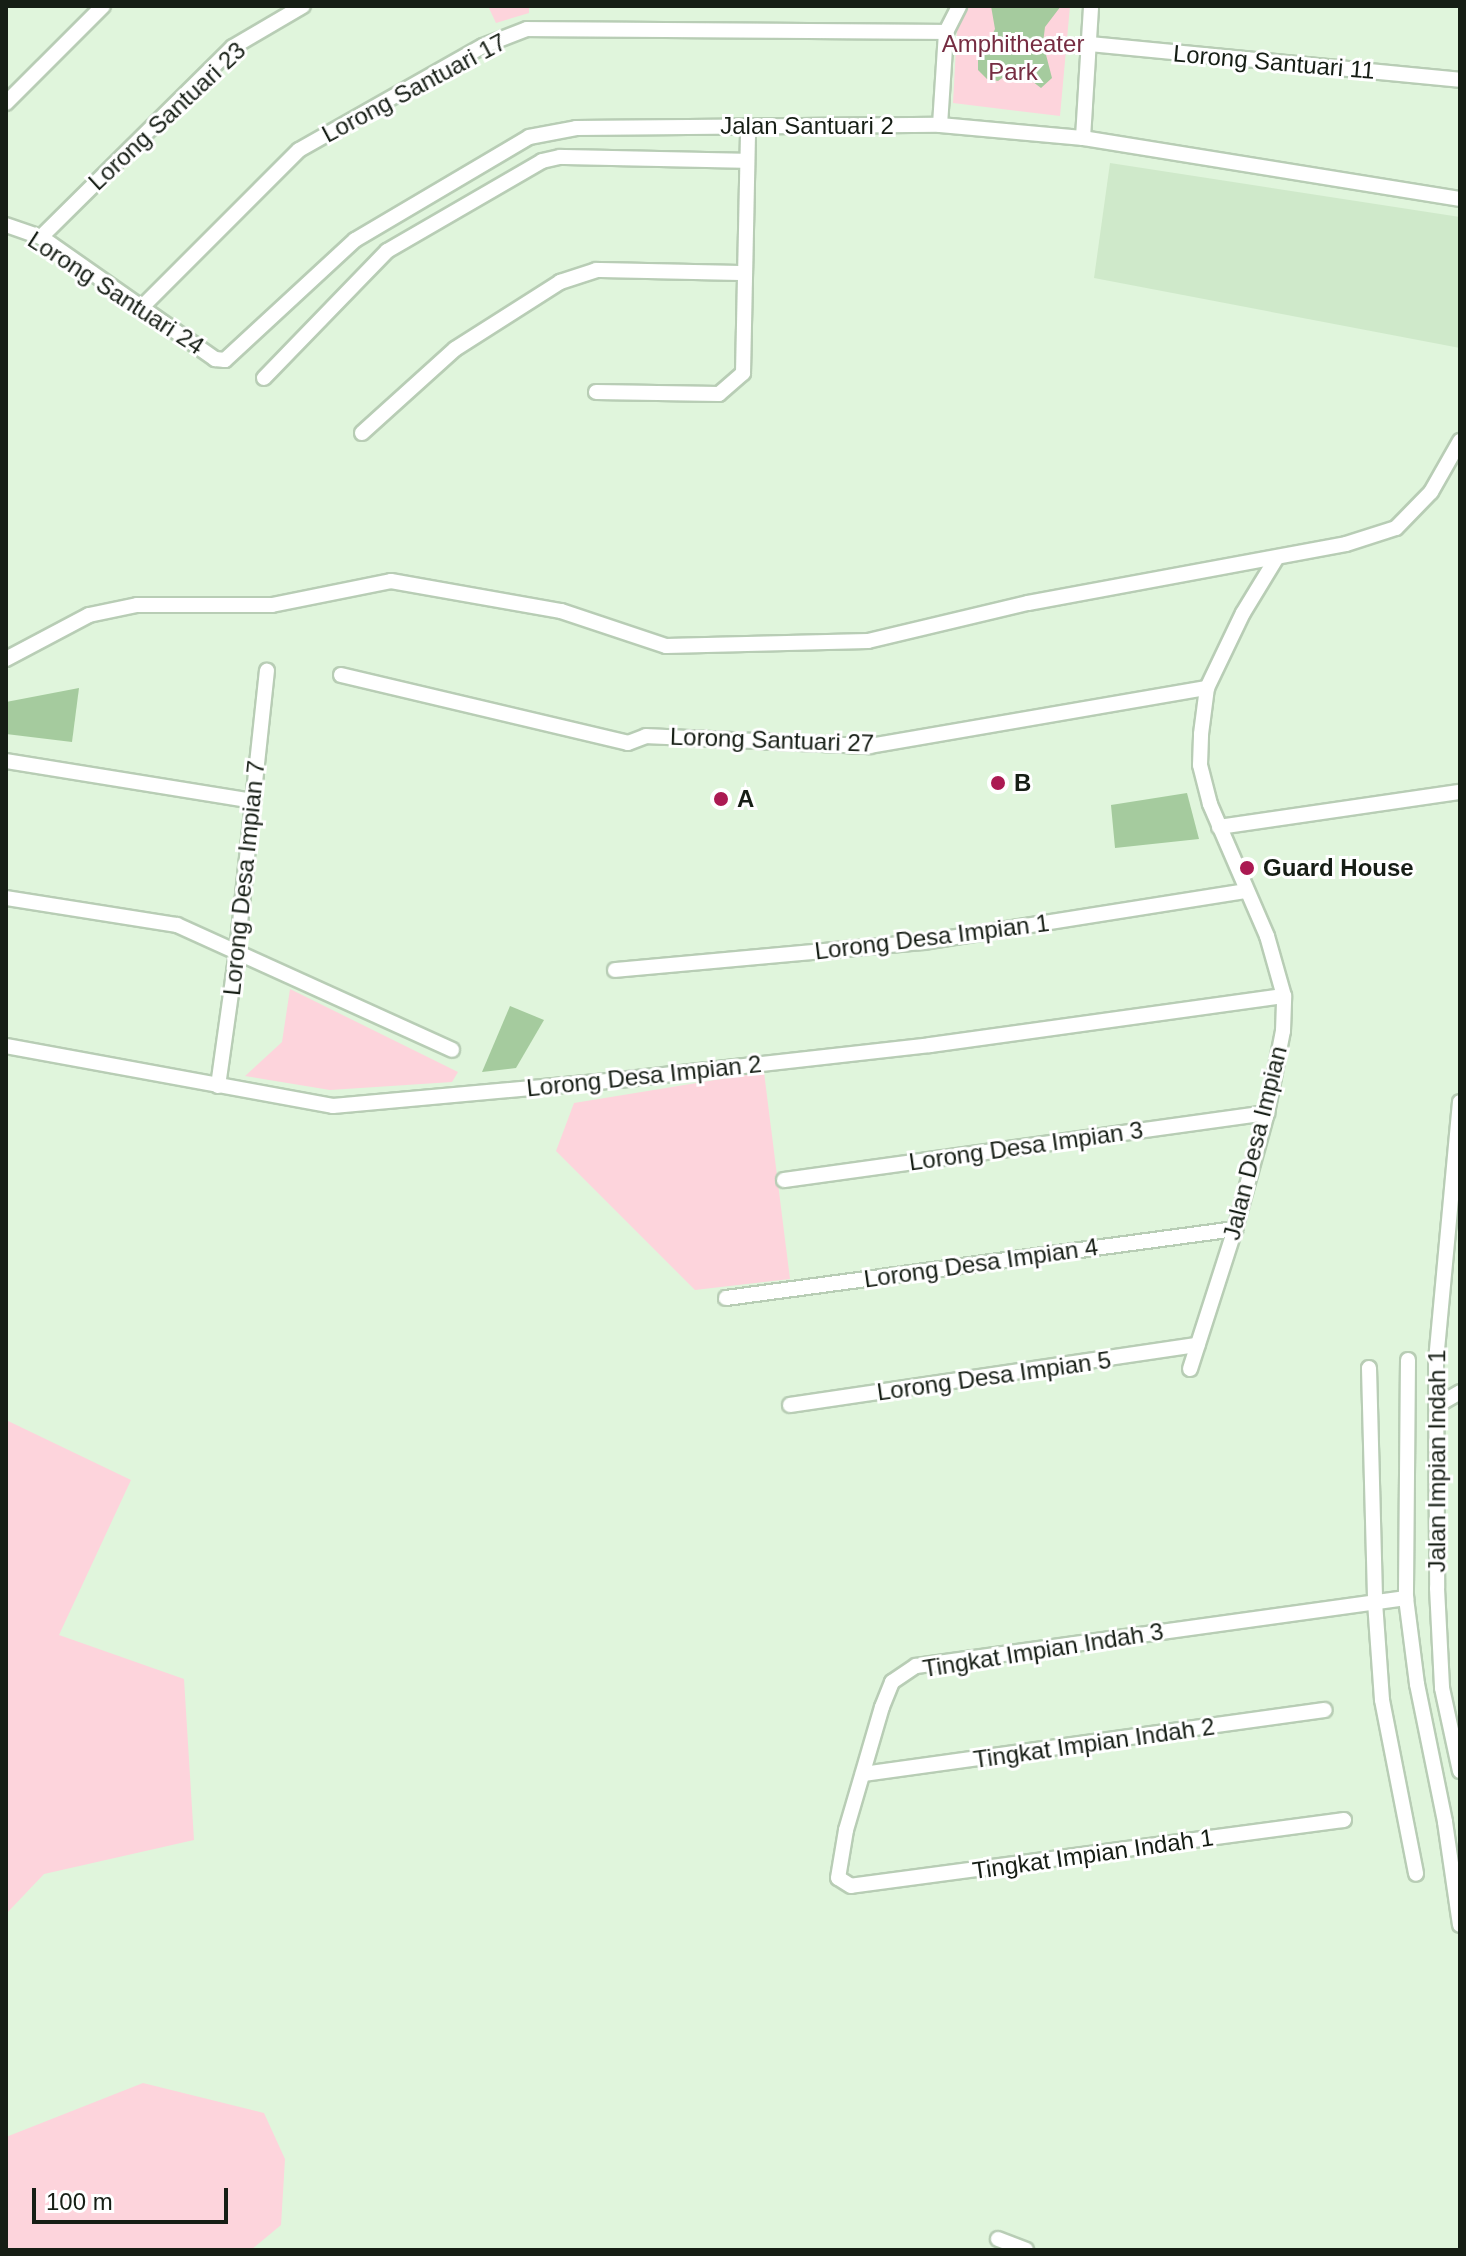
<!DOCTYPE html>
<html>
<head>
<meta charset="utf-8">
<style>
	body { margin:0 }
	#map { position:relative; width:1466px; height:2256px; overflow:hidden; background:#e0f5dc; font-family:Helvetica,sans-serif }
	div>[style] { position:absolute }
	.built>* { inset:0; background:#cfe9ca }
	.green>* { inset:0; background:#fdd4dc }
	.water>* { inset:0; background:#a5cb9e }
	.roads { filter:drop-shadow(2px 0 #b8cdb5) drop-shadow(-2px 0 #b8cdb5) drop-shadow(0 2px #b8cdb5) drop-shadow(0 -2px #b8cdb5) }
	.street>* { height:14px; margin:-7px; padding:0 7px; transform-origin:7px; border-radius:7px; background:#fff }
	.dots>* { width:22px; height:22px; translate:-50% -50%; box-sizing:border-box; border:4px solid #fff; border-radius:50% }
	span { translate:-50% -50%; white-space:nowrap; text-align:center; line-height:1.15; -webkit-text-stroke:6px #fff; paint-order:stroke }
	.park-label { font-size:24px; color:#762d42 }
	.street-label { font-size:24px; color:#161e15 }
	.poi-label { font-size:24px; color:#161e15; font-weight:700 }
	.left { translate:0 -50%; text-align:left }
	.frame { position:absolute; inset:0; border:8px solid #161e15; pointer-events:none }
	.scale { position:absolute; left:32px; top:2188px; width:196px; height:36px; box-sizing:border-box; border:4px solid #161e15; border-top:0; padding-left:10px; font-size:24px; line-height:28px; white-space:nowrap; color:#161e15; -webkit-text-stroke:6px #fff; paint-order:stroke }
</style>
</head>
<body>
<div id="map">
	<div class="built">
		<div style="clip-path:polygon(1110px 163px,1460px 217px,1460px 348px,1094px 278px)"></div>
	</div>
	<div class="green">
		<div style="clip-path:polygon(488px 6px,529px 6px,529px 13px,496px 23px)"></div>
		<div style="clip-path:polygon(969px 6px,1070px 6px,1060px 116px,953px 103px,957px 30px)"></div>
		<div style="clip-path:polygon(290px 989px,458px 1072px,452px 1082px,330px 1090px,245px 1076px,282px 1042px)"></div>
		<div style="clip-path:polygon(764px 1072px,790px 1279px,695px 1290px,556px 1151px,574px 1103px)"></div>
		<div style="clip-path:polygon(6px 1420px,131px 1480px,59px 1635px,184px 1679px,194px 1840px,44px 1874px,6px 1914px)"></div>
		<div style="clip-path:polygon(143px 2083px,264px 2113px,285px 2159px,281px 2225px,251px 2250px,6px 2250px,6px 2137px)"></div>
	</div>
	<div class="water">
		<div style="clip-path:polygon(991px 6px,1061px 6px,1045px 27px,1043px 43px,1052px 78px,1041px 88px,1020px 72px,1012px 71px,998px 81px,987px 79px,978px 70px,978px 54px,989px 42px,995px 29px)"></div>
		<div style="clip-path:polygon(79px 688px,72px 742px,6px 734px,6px 702px)"></div>
		<div style="clip-path:polygon(1187px 793px,1199px 839px,1115px 848px,1111px 805px)"></div>
		<div style="clip-path:polygon(510px 1006px,544px 1020px,516px 1068px,482px 1072px)"></div>
	</div>
	<div class="roads">
		<div class="street">
			<div style="left:1089px;top:44px;width:373px;rotate:5.5deg"></div>
			<div style="left:6px;top:103px;width:137px;rotate:-45deg"></div>
			<div style="left:940px;top:125px;width:93px;rotate:-86.3deg"></div>
			<div style="left:946px;top:32px;width:29px;rotate:-63deg"></div>
			<div style="left:1083px;top:138px;width:132px;rotate:-86.5deg"></div>
			<div style="left:6px;top:225px;width:37px;rotate:19deg"></div>
			<div style="left:41px;top:237px;width:213px;rotate:35deg"></div>
			<div style="left:215px;top:359px;width:10px;rotate:6deg"></div>
			<div style="left:225px;top:360px;width:177px;rotate:-42.7deg"></div>
			<div style="left:355px;top:240px;width:202px;rotate:-30.6deg"></div>
			<div style="left:529px;top:137px;width:48px;rotate:-10.8deg"></div>
			<div style="left:576px;top:128px;width:364px;rotate:-0.5deg"></div>
			<div style="left:940px;top:125px;width:144px;rotate:5.2deg"></div>
			<div style="left:1083px;top:138px;width:382px;rotate:9.2deg"></div>
			<div style="left:41px;top:237px;width:270px;rotate:-44.7deg"></div>
			<div style="left:233px;top:47px;width:81px;rotate:-30.4deg"></div>
			<div style="left:141px;top:308px;width:223px;rotate:-45deg"></div>
			<div style="left:299px;top:150px;width:211px;rotate:-29.5deg"></div>
			<div style="left:483px;top:46px;width:47px;rotate:-21.1deg"></div>
			<div style="left:527px;top:29px;width:419px;rotate:0.4deg"></div>
			<div style="left:264px;top:378px;width:177px;rotate:-45.9deg"></div>
			<div style="left:387px;top:251px;width:179px;rotate:-30.1deg"></div>
			<div style="left:542px;top:161px;width:18px;rotate:-13deg"></div>
			<div style="left:560px;top:157px;width:187px;rotate:1.2deg"></div>
			<div style="left:596px;top:392px;width:123px;rotate:0.9deg"></div>
			<div style="left:719px;top:394px;width:32px;rotate:-41deg"></div>
			<div style="left:743px;top:373px;width:247px;rotate:-88.8deg"></div>
			<div style="left:362px;top:433px;width:125px;rotate:-42.1deg"></div>
			<div style="left:455px;top:349px;width:125px;rotate:-32.5deg"></div>
			<div style="left:560px;top:282px;width:38px;rotate:-18deg"></div>
			<div style="left:596px;top:270px;width:149px;rotate:1.2deg"></div>
			<div style="left:6px;top:659px;width:94px;rotate:-27.9deg"></div>
			<div style="left:89px;top:615px;width:49px;rotate:-11.8deg"></div>
			<div style="left:137px;top:605px;width:135px"></div>
			<div style="left:272px;top:605px;width:121px;rotate:-11.4deg"></div>
			<div style="left:391px;top:581px;width:173px;rotate:10deg"></div>
			<div style="left:561px;top:611px;width:111px;rotate:18.4deg"></div>
			<div style="left:666px;top:646px;width:202px;rotate:-1.4deg"></div>
			<div style="left:868px;top:641px;width:164px;rotate:-13.4deg"></div>
			<div style="left:1028px;top:603px;width:323px;rotate:-10.5deg"></div>
			<div style="left:1346px;top:544px;width:52px;rotate:-17.7deg"></div>
			<div style="left:1396px;top:528px;width:50px;rotate:-45.8deg"></div>
			<div style="left:1431px;top:492px;width:59px;rotate:-60.4deg"></div>
			<div style="left:341px;top:675px;width:295px;rotate:13.3deg"></div>
			<div style="left:628px;top:743px;width:19px;rotate:-21deg"></div>
			<div style="left:646px;top:736px;width:224px;rotate:2.6deg"></div>
			<div style="left:870px;top:746px;width:342px;rotate:-9.8deg"></div>
			<div style="left:6px;top:761px;width:249px;rotate:9.2deg"></div>
			<div style="left:1219px;top:827px;width:244px;rotate:-8.3deg"></div>
			<div style="left:6px;top:898px;width:173px;rotate:9deg"></div>
			<div style="left:177px;top:925px;width:302px;rotate:24.4deg"></div>
			<div style="left:615px;top:970px;width:310px;rotate:-5.2deg"></div>
			<div style="left:924px;top:942px;width:326px;rotate:-9deg"></div>
			<div style="left:6px;top:1046px;width:332px;rotate:10.4deg"></div>
			<div style="left:333px;top:1106px;width:287px;rotate:-5.2deg"></div>
			<div style="left:619px;top:1080px;width:313px;rotate:-6.4deg"></div>
			<div style="left:930px;top:1045px;width:357px;rotate:-7.9deg"></div>
			<div style="left:218px;top:1086px;width:136px;rotate:-82deg"></div>
			<div style="left:237px;top:951px;width:282px;rotate:-83.9deg"></div>
			<div style="left:1460px;top:1102px;width:258px;rotate:95.3deg"></div>
			<div style="left:1436px;top:1359px;width:229px;rotate:89.7deg"></div>
			<div style="left:1437px;top:1588px;width:100px;rotate:87.1deg"></div>
			<div style="left:1442px;top:1688px;width:85px;rotate:77.8deg"></div>
			<div style="left:784px;top:1180px;width:488px;rotate:-7.9deg"></div>
			<div style="left:726px;top:1298px;width:514px;rotate:-7.72deg"></div>
			<div style="left:1408px;top:1360px;width:238px;rotate:90.5deg"></div>
			<div style="left:1406px;top:1598px;width:87px;rotate:82.7deg"></div>
			<div style="left:1417px;top:1684px;width:141px;rotate:78.5deg"></div>
			<div style="left:1445px;top:1822px;width:104px;rotate:81.7deg"></div>
			<div style="left:1369px;top:1368px;width:234px;rotate:88.5deg"></div>
			<div style="left:1375px;top:1602px;width:98px;rotate:85.9deg"></div>
			<div style="left:1382px;top:1700px;width:177px;rotate:78.9deg"></div>
			<div style="left:1190px;top:1369px;width:147px;rotate:-72.2deg"></div>
			<div style="left:1235px;top:1229px;width:120px;rotate:-74.6deg"></div>
			<div style="left:1267px;top:1113px;width:84px;rotate:-79deg"></div>
			<div style="left:1283px;top:1031px;width:35px;rotate:-88deg"></div>
			<div style="left:1284px;top:996px;width:62px;rotate:-105.8deg"></div>
			<div style="left:1267px;top:936px;width:144px;rotate:-113.4deg"></div>
			<div style="left:1210px;top:804px;width:40px;rotate:-104.4deg"></div>
			<div style="left:1200px;top:765px;width:31px;rotate:-88deg"></div>
			<div style="left:1201px;top:734px;width:46px;rotate:-82.6deg"></div>
			<div style="left:1207px;top:688px;width:83px;rotate:-64.4deg"></div>
			<div style="left:1243px;top:613px;width:63px;rotate:-58.6deg"></div>
			<div style="left:790px;top:1405px;width:412px;rotate:-8.4deg"></div>
			<div style="left:1436px;top:1406px;width:28px;rotate:-30deg"></div>
			<div style="left:863px;top:1774px;width:466px;rotate:-7.9deg"></div>
			<div style="left:1344px;top:1820px;width:497px;rotate:172.4deg"></div>
			<div style="left:851px;top:1886px;width:15px;rotate:-148deg"></div>
			<div style="left:838px;top:1878px;width:49px;rotate:-80.5deg"></div>
			<div style="left:846px;top:1830px;width:128px;rotate:-73.7deg"></div>
			<div style="left:882px;top:1707px;width:27px;rotate:-68deg"></div>
			<div style="left:892px;top:1682px;width:29px;rotate:-34deg"></div>
			<div style="left:916px;top:1666px;width:495px;rotate:-7.9deg"></div>
			<div style="left:998px;top:2239px;width:30px;rotate:21deg"></div>
		</div>
	</div>
	<div class="dots">
		<div style="left:998px;top:783px;background:#ab1a52"></div>
		<div style="left:721px;top:799px;background:#ab1a52"></div>
		<div style="left:1247px;top:868px;background:#ab1a52"></div>
	</div>
	<div class="park-label">
		<span style="left:1013px;top:58px">Amphitheater<br>Park</span>
	</div>
	<div class="street-label">
		<span style="left:1274px;top:62px;rotate:5deg">Lorong Santuari 11</span>
		<span style="left:414px;top:88px;rotate:-28deg">Lorong Santuari 17</span>
		<span style="left:167px;top:116px;rotate:-43deg">Lorong Santuari 23</span>
		<span style="left:807px;top:126px">Jalan Santuari 2</span>
		<span style="left:116px;top:293px;rotate:33deg">Lorong Santuari 24</span>
		<span style="left:772px;top:740px;rotate:2deg">Lorong Santuari 27</span>
		<span style="left:244px;top:878px;rotate:-84deg">Lorong Desa Impian 7</span>
		<span style="left:932px;top:937px;rotate:-7deg">Lorong Desa Impian 1</span>
		<span style="left:644px;top:1076px;rotate:-6deg">Lorong Desa Impian 2</span>
		<span style="left:1255px;top:1143px;rotate:-76deg">Jalan Desa Impian</span>
		<span style="left:1026px;top:1146px;rotate:-8deg">Lorong Desa Impian 3</span>
		<span style="left:981px;top:1263px;rotate:-8deg">Lorong Desa Impian 4</span>
		<span style="left:994px;top:1376px;rotate:-8deg">Lorong Desa Impian 5</span>
		<span style="left:1437px;top:1461px;rotate:-90deg">Jalan Impian Indah 1</span>
		<span style="left:1043px;top:1650px;rotate:-9deg">Tingkat Impian Indah 3</span>
		<span style="left:1094px;top:1743px;rotate:-8deg">Tingkat Impian Indah 2</span>
		<span style="left:1093px;top:1854px;rotate:-8deg">Tingkat Impian Indah 1</span>
	</div>
	<div class="poi-label">
		<span class="left" style="left:1014px;top:783px">B</span>
		<span class="left" style="left:737px;top:799px">A</span>
		<span class="left" style="left:1263px;top:868px">Guard House</span>
	</div>
	<div class="frame"></div>
	<div class="scale">100 m</div>
</div>
</body>
</html>
